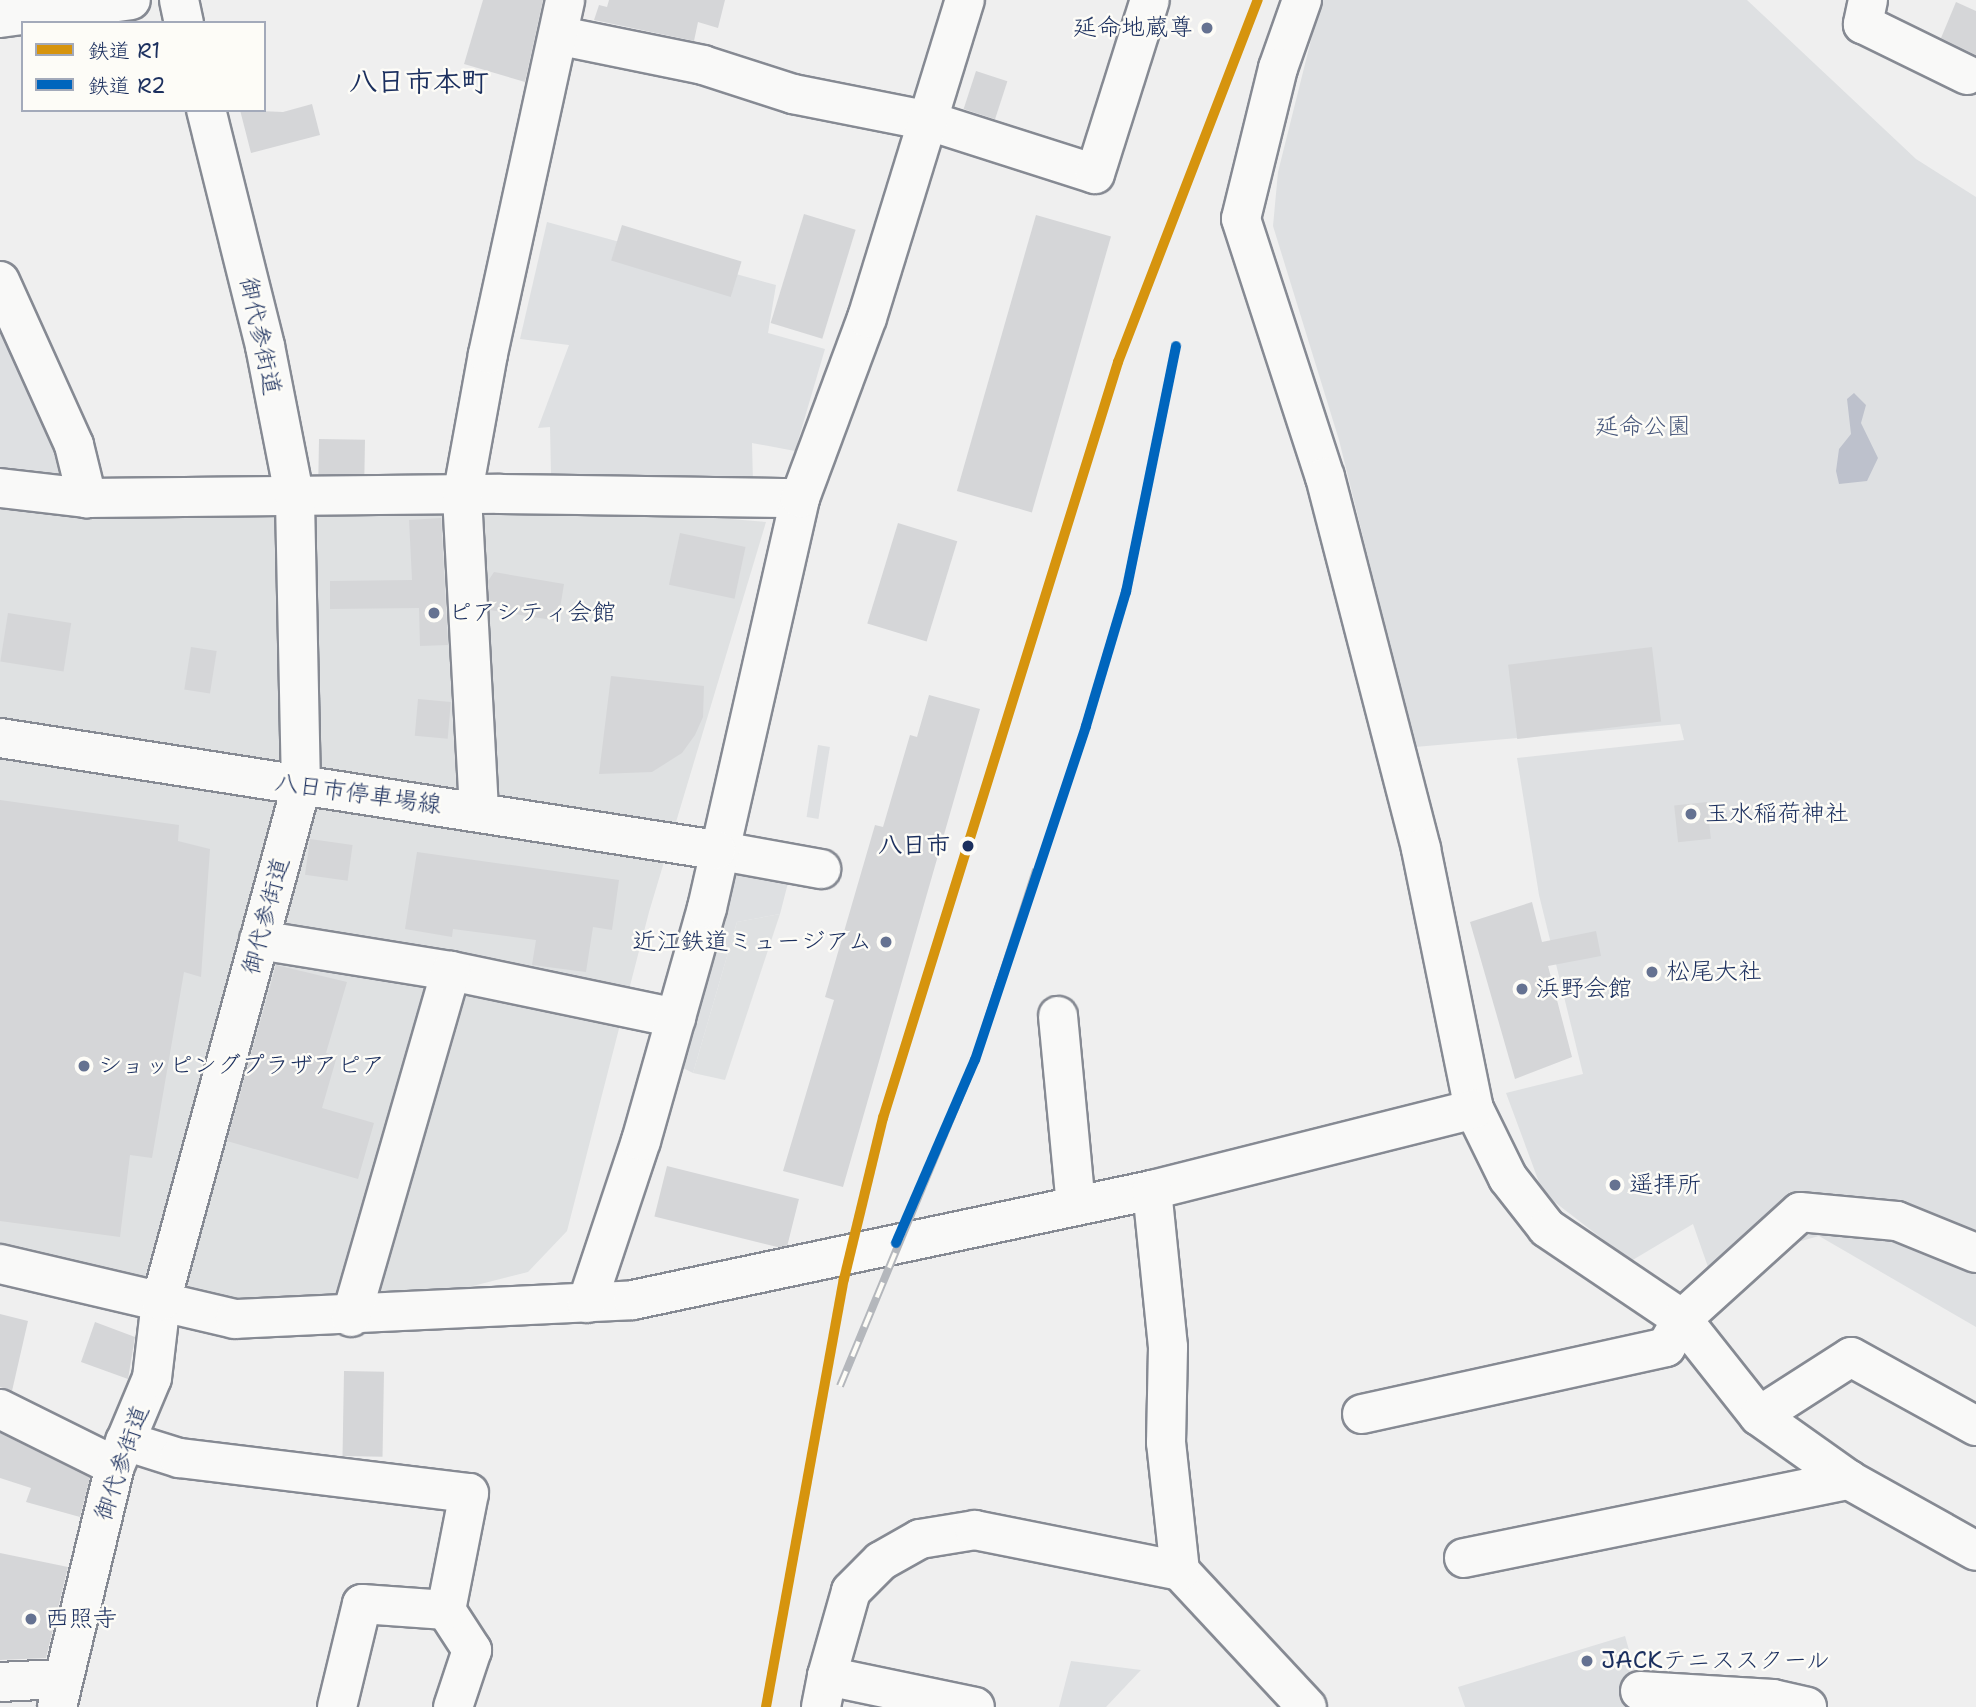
<!DOCTYPE html>
<html>
<head>
<meta charset="utf-8">
<style>
	body { margin:0 }
	#map { position:relative; width:1976px; height:1707px; overflow:hidden; background:#efefef; font-family:"Shantell Sans","Klee One",sans-serif }
	div>[style] { position:absolute }
	.built>* { inset:0; background:#dfe1e2 }
	.green>* { inset:0; background:#dee0e2; transform-origin:0 0 }
	.water>* { inset:0; background:#bdc1cc }
	.building>* { inset:0; background:#d5d6d8; transform-origin:0 0 }
	.roads { filter:drop-shadow(2px 0 #868a93) drop-shadow(-2px 0 #868a93) drop-shadow(0 2px #868a93) drop-shadow(0 -2px #868a93) }
	.minor>* { height:38px; margin:-19px; padding:0 19px; transform-origin:19px; border-radius:19px; background:#f9f9f8 }
	.major>* { height:38px; margin:-19px; padding:0 19px; transform-origin:19px; border-radius:19px; background:#f9f9f8 }
	.rail>* { height:8px; margin-top:-4px; transform-origin:0; background:repeating-linear-gradient(90deg,#fdfcf7 0 16px,#b4b7bc 0 32px); box-sizing:border-box; border-block:2px solid #b4b7bc }
	.rail-1>* { height:10px; margin:-5px; padding:0 5px; transform-origin:5px; border-radius:5px; background:#d6940e }
	.rail-2>* { height:10px; margin:-5px; padding:0 5px; transform-origin:5px; border-radius:5px; background:#0065bd }
	.dots>* { width:19px; height:19px; translate:-50% -50%; box-sizing:border-box; border:4px solid #fdfcf7; border-radius:50% }
	span { translate:-50% -50%; white-space:nowrap; text-align:center; line-height:1.15; -webkit-text-stroke:5px #fdfcf7; paint-order:stroke }
	.poi-label { font-size:24px; color:#1b2f5e }
	.right { translate:-100% -50%; text-align:right }
	.left { translate:0 -50%; text-align:left }
	.street-label { font-size:24px; color:#1b2f5e }
	.park-label { font-size:24px; color:#48587c }
	.stop-label { font-size:24px; color:#1b2f5e; font-weight:700 }
	.quarter-label { font-size:28px; color:#1b2f5e; font-weight:700 }
	.legend { position:absolute; left:21px; top:21px; width:245px; height:91px; box-sizing:border-box; background:#fdfcf7; border:2px solid #a3aaba; margin:0; padding:9px 12px; list-style:none; font-size:21px; color:#1b2f5e }
	.legend li { display:flex; align-items:center; gap:14px; height:35px }
	.legend b { width:35px; border:2px solid #a3aaba }
</style>
</head>
<body>
<div id="map">
	<div class="built">
		<div style="clip-path:polygon(0 319px,87px 498px,462px 497px,766px 522px,649px 912px,567px 1231px,528px 1272px,351px 1317px,0 1264px)"></div>
		<div style="clip-path:polygon(780px 914px,725px 1080px,693px 1073px,737px 922px)"></div>
	</div>
	<div class="green">
		<div style="clip-path:polygon(1321px 0,1747px 0,1916px 159px,1976px 197px,1976px 1327px,1819px 1236px,1708px 1267px,1693px 1224px,1631px 1261px,1543px 1193px,1506px 1093px,1583px 1074px,1539px 895px,1517px 758px,1684px 740px,1680px 724px,1415px 747px,1339px 440px,1273px 226px,1278px 172px)"></div>
		<div style="clip-path:polygon(547px 222px,776px 285px,768px 333px,825px 349px,795px 451px,752px 443px,753px 483px,551px 474px,550px 427px,538px 428px,569px 345px,520px 339px)"></div>
		<div style="clip-path:polygon(0 314px,64px 458px,56px 474px,0 468px)"></div>
		<div style="left:818px;top:745px;width:12px;height:73px;rotate:9deg"></div>
		<div style="clip-path:polygon(744px 871px,789px 879px,780px 914px,737px 922px,693px 1073px,681px 1067px,730px 880px)"></div>
		<div style="clip-path:polygon(1625px 1636px,1645px 1707px,1465px 1707px,1458px 1687px)"></div>
		<div style="clip-path:polygon(1071px 1661px,1141px 1670px,1106px 1707px,1059px 1707px)"></div>
	</div>
	<div class="water">
		<div style="clip-path:polygon(1854px 393px,1866px 405px,1861px 423px,1878px 458px,1867px 481px,1839px 484px,1836px 471px,1839px 449px,1851px 434px,1847px 399px)"></div>
	</div>
	<div class="building">
		<div style="clip-path:polygon(483px 0,543px 0,525px 82px,464px 64px)"></div>
		<div style="clip-path:polygon(609px 0,725px 0,718px 28px,698px 22px,694px 41px,594px 20px,599px 5px,607px 7px)"></div>
		<div style="clip-path:polygon(1956px 2px,1976px 11px,1976px 55px,1941px 38px)"></div>
		<div style="left:976px;top:71px;width:33px;height:40px;rotate:18deg"></div>
		<div style="clip-path:polygon(312px 104px,320px 135px,251px 153px,240px 110px,283px 112px)"></div>
		<div style="left:804px;top:214px;width:54px;height:114px;rotate:17deg"></div>
		<div style="left:1036px;top:215px;width:78px;height:287px;rotate:16deg"></div>
		<div style="left:622px;top:225px;width:125px;height:37px;rotate:17deg"></div>
		<div style="left:319px;top:439px;width:46px;height:35px;rotate:1deg"></div>
		<div style="clip-path:polygon(441px 518px,448px 645px,420px 646px,419px 608px,330px 609px,330px 581px,412px 580px,409px 520px)"></div>
		<div style="left:898px;top:523px;width:62px;height:105px;rotate:17deg"></div>
		<div style="left:680px;top:533px;width:67px;height:53px;rotate:12deg"></div>
		<div style="clip-path:polygon(494px 572px,564px 584px,558px 621px,490px 610px,488px 581px)"></div>
		<div style="left:8px;top:613px;width:64px;height:49px;rotate:9deg"></div>
		<div style="left:191px;top:647px;width:26px;height:43px;rotate:9deg"></div>
		<div style="left:1652px;top:647px;width:75px;height:145px;rotate:83deg"></div>
		<div style="clip-path:polygon(611px 676px,704px 686px,703px 717px,695px 735px,682px 753px,652px 772px,599px 774px)"></div>
		<div style="clip-path:polygon(929px 695px,980px 709px,843px 1187px,783px 1171px,834px 1000px,825px 997px,875px 825px,883px 827px,910px 735px,917px 737px)"></div>
		<div style="left:418px;top:699px;width:33px;height:37px;rotate:5deg"></div>
		<div style="clip-path:polygon(0 800px,179px 825px,178px 841px,210px 849px,201px 977px,184px 972px,152px 1158px,130px 1155px,120px 1237px,0 1221px)"></div>
		<div style="left:1707px;top:802px;width:37px;height:33px;rotate:84deg"></div>
		<div style="left:310px;top:839px;width:43px;height:36px;rotate:8deg"></div>
		<div style="clip-path:polygon(417px 852px,619px 880px,612px 930px,593px 927px,586px 972px,532px 965px,536px 940px,453px 929px,452px 937px,405px 929px)"></div>
		<div style="clip-path:polygon(1532px 902px,1542px 942px,1596px 931px,1601px 956px,1548px 966px,1572px 1057px,1515px 1079px,1470px 922px)"></div>
		<div style="clip-path:polygon(276px 965px,347px 982px,326px 1053px,337px 1056px,322px 1108px,374px 1123px,358px 1179px,227px 1141px)"></div>
		<div style="left:667px;top:1166px;width:136px;height:52px;rotate:14deg"></div>
		<div style="clip-path:polygon(0 1314px,28px 1321px,12px 1391px,0 1387px)"></div>
		<div style="clip-path:polygon(95px 1322px,135px 1337px,128px 1379px,81px 1362px)"></div>
		<div style="left:344px;top:1371px;width:40px;height:85px;rotate:1deg"></div>
		<div style="clip-path:polygon(0 1433px,90px 1478px,80px 1517px,26px 1502px,31px 1488px,0 1478px)"></div>
		<div style="clip-path:polygon(0 1553px,68px 1567px,46px 1658px,0 1660px)"></div>
	</div>
	<div class="roads">
		<div class="minor">
			<div style="left:179px;top:0;width:24px;rotate:78deg"></div>
			<div style="left:1302px;top:0;width:72px;rotate:109.4deg"></div>
			<div style="left:1278px;top:68px;width:155px;rotate:103.8deg"></div>
			<div style="left:1241px;top:219px;width:271px;rotate:72deg"></div>
			<div style="left:1325px;top:477px;width:384px;rotate:75.5deg"></div>
			<div style="left:1421px;top:849px;width:265px;rotate:78.5deg"></div>
			<div style="left:1474px;top:1109px;width:77px;rotate:63.8deg"></div>
			<div style="left:1508px;top:1178px;width:63px;rotate:52deg"></div>
			<div style="left:1547px;top:1228px;width:163px;rotate:34deg"></div>
			<div style="left:1682px;top:1319px;width:124px;rotate:51.6deg"></div>
			<div style="left:1759px;top:1416px;width:110px;rotate:35.4deg"></div>
			<div style="left:1849px;top:1480px;width:145px;rotate:29.2deg"></div>
			<div style="left:1868px;top:0;width:25px;rotate:102deg"></div>
			<div style="left:1863px;top:24px;width:116px;rotate:26.1deg"></div>
			<div style="left:0;top:18px;width:132px;rotate:-7.8deg"></div>
			<div style="left:561px;top:36px;width:145px;rotate:11.5deg"></div>
			<div style="left:703px;top:65px;width:95px;rotate:17.9deg"></div>
			<div style="left:793px;top:94px;width:139px;rotate:11.2deg"></div>
			<div style="left:929px;top:121px;width:174px;rotate:17.7deg"></div>
			<div style="left:1095px;top:174px;width:182px;rotate:-72.5deg"></div>
			<div style="left:0;top:281px;width:180px;rotate:65.7deg"></div>
			<div style="left:74px;top:445px;width:55px;rotate:76.2deg"></div>
			<div style="left:0;top:488px;width:88px;rotate:6.6deg"></div>
			<div style="left:87px;top:498px;width:413px;rotate:-0.6deg"></div>
			<div style="left:500px;top:494px;width:300px;rotate:0.8deg"></div>
			<div style="left:479px;top:810px;width:313px;rotate:-93.1deg"></div>
			<div style="left:462px;top:497px;width:145px;rotate:-79.7deg"></div>
			<div style="left:488px;top:354px;width:362px;rotate:-77.7deg"></div>
			<div style="left:716px;top:850px;width:107px;rotate:10.3deg"></div>
			<div style="left:259px;top:940px;width:194px;rotate:9.2deg"></div>
			<div style="left:451px;top:971px;width:230px;rotate:11.8deg"></div>
			<div style="left:1058px;top:1016px;width:190px;rotate:84.6deg"></div>
			<div style="left:0;top:1264px;width:241px;rotate:13.2deg"></div>
			<div style="left:235px;top:1319px;width:398px;rotate:-2.7deg"></div>
			<div style="left:633px;top:1300px;width:531px;rotate:-11.97deg"></div>
			<div style="left:1152px;top:1190px;width:332px;rotate:-14.1deg"></div>
			<div style="left:587px;top:1303px;width:171px;rotate:-71.6deg"></div>
			<div style="left:641px;top:1141px;width:242px;rotate:-74.2deg"></div>
			<div style="left:707px;top:908px;width:420px;rotate:-77.2deg"></div>
			<div style="left:800px;top:498px;width:192px;rotate:-69.6deg"></div>
			<div style="left:867px;top:318px;width:333px;rotate:-72.9deg"></div>
			<div style="left:351px;top:1317px;width:360px;rotate:-73.9deg"></div>
			<div style="left:0;top:1409px;width:128px;rotate:26.4deg"></div>
			<div style="left:1362px;top:1414px;width:311px;rotate:-12.4deg"></div>
			<div style="left:1666px;top:1347px;width:32px;rotate:-60deg"></div>
			<div style="left:1682px;top:1319px;width:159px;rotate:-42.2deg"></div>
			<div style="left:1800px;top:1212px;width:97px;rotate:5.3deg"></div>
			<div style="left:1897px;top:1221px;width:85px;rotate:22.1deg"></div>
			<div style="left:1759px;top:1416px;width:109px;rotate:-32.7deg"></div>
			<div style="left:1851px;top:1357px;width:143px;rotate:28.9deg"></div>
			<div style="left:125px;top:1441px;width:57px;rotate:17.5deg"></div>
			<div style="left:179px;top:1458px;width:292px;rotate:6.9deg"></div>
			<div style="left:469px;top:1493px;width:119px;rotate:101.1deg"></div>
			<div style="left:446px;top:1610px;width:48px;rotate:57deg"></div>
			<div style="left:472px;top:1650px;width:60px;rotate:108.4deg"></div>
			<div style="left:1464px;top:1558px;width:393px;rotate:-11.5deg"></div>
			<div style="left:1180px;top:1571px;width:186px;rotate:47deg"></div>
			<div style="left:827px;top:1676px;width:88px;rotate:-74.2deg"></div>
			<div style="left:851px;top:1591px;width:42px;rotate:-45deg"></div>
			<div style="left:881px;top:1561px;width:45px;rotate:-29.4deg"></div>
			<div style="left:920px;top:1539px;width:56px;rotate:-9.3deg"></div>
			<div style="left:975px;top:1530px;width:209px;rotate:11.3deg"></div>
			<div style="left:1180px;top:1571px;width:129px;rotate:-96.2deg"></div>
			<div style="left:1166px;top:1443px;width:96px;rotate:-88.8deg"></div>
			<div style="left:1168px;top:1347px;width:158px;rotate:-95.8deg"></div>
			<div style="left:0;top:1682px;width:60px;rotate:-2.9deg"></div>
			<div style="left:1640px;top:1691px;width:133px;rotate:3.4deg"></div>
			<div style="left:1773px;top:1699px;width:35px;rotate:13deg"></div>
			<div style="left:57px;top:1707px;width:248px;rotate:-76.5deg"></div>
			<div style="left:115px;top:1466px;width:95px;rotate:-67.2deg"></div>
			<div style="left:152px;top:1378px;width:78px;rotate:-83.3deg"></div>
			<div style="left:161px;top:1301px;width:533px;rotate:-74.76deg"></div>
			<div style="left:301px;top:787px;width:288px;rotate:-91.2deg"></div>
			<div style="left:295px;top:499px;width:156px;rotate:-101.1deg"></div>
			<div style="left:265px;top:346px;width:243px;rotate:-104deg"></div>
			<div style="left:337px;top:1707px;width:106px;rotate:-76.4deg"></div>
			<div style="left:362px;top:1604px;width:84px;rotate:4.1deg"></div>
			<div style="left:821px;top:1707px;width:32px;rotate:-79deg"></div>
			<div style="left:827px;top:1676px;width:151px;rotate:11.8deg"></div>
		</div>
		<div class="major">
			<div style="left:0;top:738px;width:725px;rotate:8.89deg"></div>
		</div>
	</div>
	<div class="rail">
		<div style="left:840px;top:1386px;width:353px;rotate:-67.5deg"></div>
		<div style="left:975px;top:1060px;width:200px;rotate:-72.2deg"></div>
	</div>
	<div class="rail-1">
		<div style="left:766px;top:1707px;width:435px;rotate:-79.7deg"></div>
		<div style="left:844px;top:1279px;width:166px;rotate:-76.4deg"></div>
		<div style="left:883px;top:1118px;width:792px;rotate:-72.73deg"></div>
		<div style="left:1118px;top:362px;width:388px;rotate:-68.9deg"></div>
	</div>
	<div class="rail-2">
		<div style="left:896px;top:1243px;width:199px;rotate:-66.7deg"></div>
		<div style="left:975px;top:1060px;width:352px;rotate:-71.6deg"></div>
		<div style="left:1086px;top:726px;width:140px;rotate:-73.4deg"></div>
		<div style="left:1126px;top:592px;width:251px;rotate:-78.5deg"></div>
	</div>
	<div class="dots">
		<div style="left:1207px;top:28px;background:#657291"></div>
		<div style="left:434px;top:613px;background:#657291"></div>
		<div style="left:1691px;top:814px;background:#657291"></div>
		<div style="left:968px;top:846px;background:#1b2f5e"></div>
		<div style="left:886px;top:942px;background:#657291"></div>
		<div style="left:1652px;top:972px;background:#657291"></div>
		<div style="left:1522px;top:989px;background:#657291"></div>
		<div style="left:84px;top:1066px;background:#657291"></div>
		<div style="left:1615px;top:1185px;background:#657291"></div>
		<div style="left:31px;top:1619px;background:#657291"></div>
		<div style="left:1587px;top:1661px;background:#657291"></div>
	</div>
	<div class="poi-label">
		<span class="right" style="left:1193px;top:28px">延命地蔵尊</span>
		<span class="left" style="left:448px;top:613px">ピアシティ会館</span>
		<span class="left" style="left:1705px;top:814px">玉水稲荷神社</span>
		<span class="right" style="left:872px;top:942px">近江鉄道ミュージアム</span>
		<span class="left" style="left:1666px;top:972px">松尾大社</span>
		<span class="left" style="left:1536px;top:989px">浜野会館</span>
		<span class="left" style="left:98px;top:1066px">ショッピングプラザアピア</span>
		<span class="left" style="left:1629px;top:1185px">遥拝所</span>
		<span class="left" style="left:45px;top:1619px">西照寺</span>
		<span class="left" style="left:1601px;top:1661px">JACKテニススクール</span>
	</div>
	<div class="street-label">
		<span style="left:260px;top:336px;rotate:78deg">御代参街道</span>
		<span style="left:358px;top:794px;rotate:8deg">八日市停車場線</span>
		<span style="left:266px;top:916px;rotate:-75deg">御代参街道</span>
		<span style="left:122px;top:1463px;rotate:-71deg">御代参街道</span>
	</div>
	<div class="park-label">
		<span style="left:1643px;top:427px">延命公園</span>
	</div>
	<div class="stop-label">
		<span class="right" style="left:950px;top:846px">八日市</span>
	</div>
	<div class="quarter-label">
		<span style="left:419px;top:81px">八日市本町</span>
	</div>
	<ul class="legend">
	<li><b style="height:9px;background:#d6940e"></b>鉄道 R1</li>
	<li><b style="height:9px;background:#0065bd"></b>鉄道 R2</li>
	</ul>
</div>
</body>
</html>
